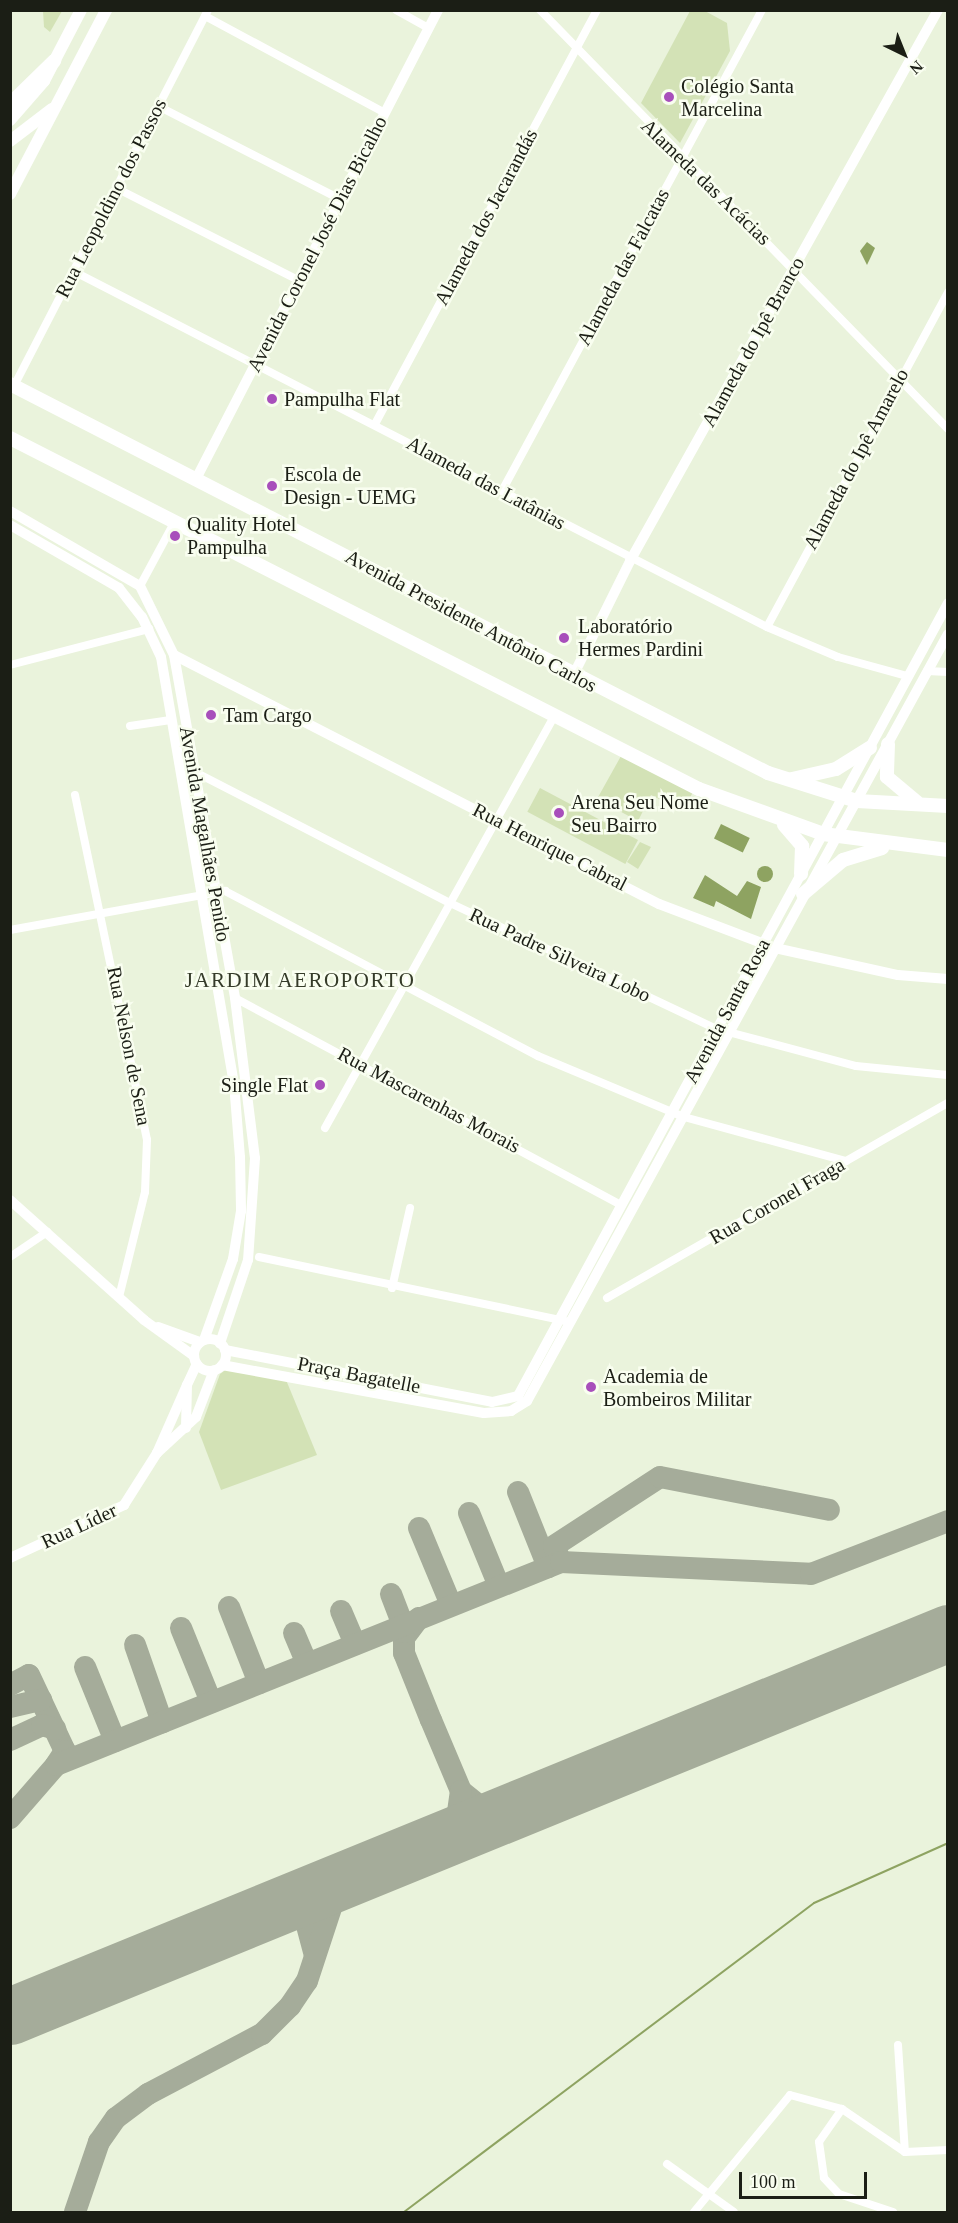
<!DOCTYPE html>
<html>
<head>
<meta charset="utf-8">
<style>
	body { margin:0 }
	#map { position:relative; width:958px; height:2223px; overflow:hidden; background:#eaf3dc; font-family:"Times New Roman",serif }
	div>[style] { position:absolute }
	.green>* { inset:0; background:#d3e2b6; transform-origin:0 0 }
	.water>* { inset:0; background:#8ea361; transform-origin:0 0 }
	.round { border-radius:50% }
	.stream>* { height:2px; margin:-1px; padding:0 1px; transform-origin:1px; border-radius:1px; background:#8ea361 }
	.taxiway>* { height:22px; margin:-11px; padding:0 11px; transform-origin:11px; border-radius:11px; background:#a5ac9a }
	.runway>* { height:57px; margin:-28.5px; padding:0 28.5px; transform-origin:28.5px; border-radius:28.5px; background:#a5ac9a }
	.street>* { height:8px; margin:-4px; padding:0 4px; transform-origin:4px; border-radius:4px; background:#fff }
	.secondary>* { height:10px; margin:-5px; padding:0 5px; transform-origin:5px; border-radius:5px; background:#fff }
	.secondary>.ring { margin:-5px; padding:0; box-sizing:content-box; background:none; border:10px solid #fff; border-radius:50% }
	.primary>* { height:12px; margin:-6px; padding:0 6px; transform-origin:6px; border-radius:6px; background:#fff }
	.highway>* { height:14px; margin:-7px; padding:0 7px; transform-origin:7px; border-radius:7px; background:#fff }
	.dots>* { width:16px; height:16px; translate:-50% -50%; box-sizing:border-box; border:3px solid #f9fef0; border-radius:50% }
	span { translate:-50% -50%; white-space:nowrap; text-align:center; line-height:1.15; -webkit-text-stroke:5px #f9fef0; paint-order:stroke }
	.poi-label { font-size:20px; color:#1b1e15 }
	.left { translate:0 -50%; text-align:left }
	.right { translate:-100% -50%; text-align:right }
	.street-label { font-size:20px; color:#1b1e15 }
	.neighbourhood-label { font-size:21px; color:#353b29; letter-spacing:1.5px }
	.frame { position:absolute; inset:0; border:12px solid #1b1e15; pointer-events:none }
	.north { position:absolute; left:874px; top:24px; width:60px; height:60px; -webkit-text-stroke:4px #f9fef0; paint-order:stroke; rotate:137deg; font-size:16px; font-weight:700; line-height:24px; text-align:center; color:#1b1e15 }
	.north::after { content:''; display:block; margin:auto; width:21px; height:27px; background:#1b1e15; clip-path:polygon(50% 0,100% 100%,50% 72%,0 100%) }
	.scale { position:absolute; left:739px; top:2172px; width:128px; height:27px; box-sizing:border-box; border:3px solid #1b1e15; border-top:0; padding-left:8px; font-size:18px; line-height:21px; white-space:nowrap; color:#1b1e15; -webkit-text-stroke:4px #f9fef0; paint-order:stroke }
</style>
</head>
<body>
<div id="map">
	<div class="green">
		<div style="clip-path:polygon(43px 11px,62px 11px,50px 32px,44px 27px)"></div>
		<div style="clip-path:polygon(690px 11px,705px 11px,727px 23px,730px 51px,680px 143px,641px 103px)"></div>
		<div style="clip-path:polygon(621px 756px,693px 792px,683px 811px,651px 795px,638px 821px,597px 799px)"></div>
		<div style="left:540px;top:788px;width:111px;height:27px;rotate:28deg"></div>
		<div style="clip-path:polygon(640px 842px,651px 847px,638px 869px,627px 862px)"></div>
		<div style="clip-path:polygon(231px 1366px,284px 1375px,317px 1455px,221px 1490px,199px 1432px,220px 1374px)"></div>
	</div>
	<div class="water">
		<div style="clip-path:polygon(867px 242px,875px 248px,867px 265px,860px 251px)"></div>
		<div style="left:721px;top:824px;width:32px;height:16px;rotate:26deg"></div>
		<div class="round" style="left:757px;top:866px;width:16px;height:16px"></div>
		<div style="clip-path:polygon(705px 875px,737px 896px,747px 881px,761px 887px,751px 919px,716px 901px,714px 907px,693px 898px)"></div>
	</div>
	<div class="stream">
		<div style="left:404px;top:2212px;width:513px;rotate:-37deg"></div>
		<div style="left:814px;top:1903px;width:147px;rotate:-24.1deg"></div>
	</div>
	<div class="taxiway">
		<div style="left:518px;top:1492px;width:81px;rotate:68.2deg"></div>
		<div style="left:469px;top:1513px;width:79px;rotate:67.7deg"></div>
		<div style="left:419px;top:1528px;width:83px;rotate:67.4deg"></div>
		<div style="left:561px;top:1562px;width:17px;rotate:-114deg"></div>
		<div style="left:554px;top:1546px;width:126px;rotate:-33.1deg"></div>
		<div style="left:660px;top:1477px;width:172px;rotate:11deg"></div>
		<div style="left:391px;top:1594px;width:33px;rotate:69deg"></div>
		<div style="left:229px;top:1607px;width:82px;rotate:68.5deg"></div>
		<div style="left:341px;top:1611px;width:36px;rotate:67deg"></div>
		<div style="left:419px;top:1618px;width:25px;rotate:127deg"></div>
		<div style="left:404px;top:1638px;width:15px;rotate:90deg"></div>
		<div style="left:404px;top:1653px;width:72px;rotate:68.1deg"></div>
		<div style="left:431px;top:1720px;width:77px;rotate:67.1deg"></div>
		<div style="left:461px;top:1791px;width:26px;rotate:39deg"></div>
		<div style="left:481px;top:1807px;width:23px;rotate:18deg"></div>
		<div style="left:181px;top:1628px;width:80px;rotate:67.9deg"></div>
		<div style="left:294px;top:1633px;width:33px;rotate:67deg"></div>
		<div style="left:135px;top:1645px;width:82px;rotate:70.7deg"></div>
		<div style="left:85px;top:1667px;width:80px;rotate:67.9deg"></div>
		<div style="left:10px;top:1685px;width:21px;rotate:-28deg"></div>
		<div style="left:29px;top:1675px;width:84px;rotate:64.7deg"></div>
		<div style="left:65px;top:1751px;width:17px;rotate:123deg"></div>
		<div style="left:10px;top:1707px;width:32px;rotate:-13deg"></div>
		<div style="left:10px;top:1740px;width:35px;rotate:-25deg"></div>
		<div style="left:42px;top:1725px;width:14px;rotate:17deg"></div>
		<div style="left:10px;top:1818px;width:70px;rotate:-49deg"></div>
		<div style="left:56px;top:1765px;width:544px;rotate:-21.9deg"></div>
		<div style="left:561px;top:1562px;width:250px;rotate:2.7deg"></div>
		<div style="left:811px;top:1574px;width:147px;rotate:-21.1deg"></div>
		<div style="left:444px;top:1839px;width:24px;rotate:-57deg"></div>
		<div style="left:457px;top:1819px;width:28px;rotate:-82deg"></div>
		<div style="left:268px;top:1910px;width:18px;rotate:3deg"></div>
		<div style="left:286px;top:1911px;width:23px;rotate:29deg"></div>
		<div style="left:306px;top:1922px;width:34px;rotate:75deg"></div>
		<div style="left:75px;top:2212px;width:74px;rotate:-71.1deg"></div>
		<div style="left:99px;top:2142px;width:29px;rotate:-55deg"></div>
		<div style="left:116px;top:2118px;width:40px;rotate:-37deg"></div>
		<div style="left:148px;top:2094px;width:129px;rotate:-27.8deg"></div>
		<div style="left:262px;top:2034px;width:40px;rotate:-45deg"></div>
		<div style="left:290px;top:2006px;width:30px;rotate:-56deg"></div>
		<div style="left:307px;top:1981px;width:96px;rotate:-71.8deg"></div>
		<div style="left:337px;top:1890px;width:18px;rotate:-45deg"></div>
	</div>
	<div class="runway">
		<div style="left:10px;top:2016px;width:1013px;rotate:-22.21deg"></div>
	</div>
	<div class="street">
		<div style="left:396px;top:10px;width:38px;rotate:29deg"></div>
		<div style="left:540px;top:10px;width:585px;rotate:45.76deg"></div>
		<div style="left:205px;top:16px;width:204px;rotate:28.3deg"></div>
		<div style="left:158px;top:106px;width:204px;rotate:27.1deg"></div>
		<div style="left:116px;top:188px;width:204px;rotate:26.8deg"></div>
		<div style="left:73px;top:271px;width:780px;rotate:27.16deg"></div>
		<div style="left:767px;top:627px;width:77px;rotate:22.9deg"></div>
		<div style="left:838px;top:657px;width:72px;rotate:15.4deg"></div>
		<div style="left:14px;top:386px;width:423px;rotate:-62.7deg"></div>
		<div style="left:375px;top:424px;width:470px;rotate:-61.8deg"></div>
		<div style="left:502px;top:491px;width:547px;rotate:-61.61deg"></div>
		<div style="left:140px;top:586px;width:74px;rotate:-61.7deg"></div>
		<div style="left:767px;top:627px;width:381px;rotate:-61.6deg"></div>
		<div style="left:10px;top:665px;width:144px;rotate:-14.5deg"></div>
		<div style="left:927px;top:671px;width:21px;rotate:3deg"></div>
		<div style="left:130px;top:726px;width:41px;rotate:-8.3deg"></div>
		<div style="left:193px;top:771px;width:289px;rotate:27.2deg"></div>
		<div style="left:450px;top:903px;width:295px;rotate:25.3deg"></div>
		<div style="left:717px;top:1029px;width:144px;rotate:14.9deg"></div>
		<div style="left:856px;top:1066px;width:92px;rotate:5.6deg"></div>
		<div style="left:75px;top:795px;width:352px;rotate:78.2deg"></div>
		<div style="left:147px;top:1140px;width:52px;rotate:92.2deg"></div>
		<div style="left:145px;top:1192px;width:108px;rotate:103.9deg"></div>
		<div style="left:10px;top:930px;width:219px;rotate:-10.3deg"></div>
		<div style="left:225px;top:891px;width:354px;rotate:27.8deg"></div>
		<div style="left:538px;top:1056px;width:158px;rotate:22.7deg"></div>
		<div style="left:684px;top:1117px;width:168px;rotate:15.2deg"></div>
		<div style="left:235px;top:998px;width:438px;rotate:28.2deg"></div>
		<div style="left:325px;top:1128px;width:473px;rotate:-60.9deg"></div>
		<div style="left:10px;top:1257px;width:45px;rotate:-34deg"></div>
		<div style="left:259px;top:1257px;width:317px;rotate:11.8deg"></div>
		<div style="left:392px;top:1288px;width:82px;rotate:-77.3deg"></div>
		<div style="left:607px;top:1298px;width:393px;rotate:-29.8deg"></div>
		<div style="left:898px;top:2045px;width:107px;rotate:86.3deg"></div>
		<div style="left:842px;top:2109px;width:40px;rotate:124.9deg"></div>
		<div style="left:819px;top:2142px;width:36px;rotate:82deg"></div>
		<div style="left:824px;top:2178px;width:22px;rotate:47deg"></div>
		<div style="left:839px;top:2194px;width:57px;rotate:18.4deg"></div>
		<div style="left:667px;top:2164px;width:82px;rotate:35.6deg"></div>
		<div style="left:694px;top:2212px;width:151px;rotate:-50.6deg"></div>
		<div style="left:790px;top:2095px;width:54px;rotate:15.1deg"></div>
		<div style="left:842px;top:2109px;width:76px;rotate:34.3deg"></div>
		<div style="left:905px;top:2152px;width:43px;rotate:-2.7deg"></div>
	</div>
	<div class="secondary">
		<div style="left:197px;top:477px;width:526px;rotate:-62.7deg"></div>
		<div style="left:10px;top:511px;width:150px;rotate:30deg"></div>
		<div style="left:140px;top:586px;width:77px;rotate:63.8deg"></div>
		<div style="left:174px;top:655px;width:348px;rotate:79.9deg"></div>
		<div style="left:235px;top:998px;width:161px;rotate:82.9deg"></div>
		<div style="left:255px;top:1158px;width:102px;rotate:93.9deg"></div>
		<div style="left:248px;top:1260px;width:88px;rotate:108.6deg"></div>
		<div style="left:10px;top:525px;width:126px;rotate:30deg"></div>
		<div style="left:119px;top:588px;width:37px;rotate:52deg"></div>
		<div style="left:142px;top:617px;width:44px;rotate:64.6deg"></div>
		<div style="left:161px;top:657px;width:432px;rotate:80.3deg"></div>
		<div style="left:234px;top:1083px;width:74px;rotate:85.4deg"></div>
		<div style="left:240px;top:1157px;width:54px;rotate:88.9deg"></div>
		<div style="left:241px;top:1211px;width:49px;rotate:99.5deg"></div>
		<div style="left:233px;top:1259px;width:86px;rotate:109.7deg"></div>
		<div style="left:174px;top:655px;width:545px;rotate:27.18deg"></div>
		<div style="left:659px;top:904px;width:124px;rotate:20.8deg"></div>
		<div style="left:775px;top:948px;width:126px;rotate:12.4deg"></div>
		<div style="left:898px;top:975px;width:50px;rotate:4.6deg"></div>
		<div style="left:573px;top:676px;width:128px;rotate:-63.6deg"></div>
		<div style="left:630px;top:561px;width:631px;rotate:-60.8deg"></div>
		<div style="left:10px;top:1200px;width:180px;rotate:41.8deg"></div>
		<div style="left:144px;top:1320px;width:62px;rotate:35.8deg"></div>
		<div style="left:158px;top:1327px;width:45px;rotate:19.7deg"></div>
		<div class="ring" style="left:194px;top:1339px;width:22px;height:22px"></div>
		<div style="left:225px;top:1350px;width:272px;rotate:11deg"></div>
		<div style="left:492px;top:1402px;width:27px;rotate:-13deg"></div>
		<div style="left:518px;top:1396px;width:902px;rotate:-61.53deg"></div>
		<div style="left:222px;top:1365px;width:266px;rotate:10.4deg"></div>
		<div style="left:484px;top:1413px;width:27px;rotate:-4deg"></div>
		<div style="left:511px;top:1411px;width:19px;rotate:-32deg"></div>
		<div style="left:527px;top:1401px;width:875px;rotate:-61.24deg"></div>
		<div style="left:186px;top:1428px;width:43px;rotate:-88.7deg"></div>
		<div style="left:187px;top:1385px;width:23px;rotate:-65deg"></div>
		<div style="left:157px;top:1453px;width:74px;rotate:-66.2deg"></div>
		<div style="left:10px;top:1558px;width:126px;rotate:-24.9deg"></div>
		<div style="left:124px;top:1505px;width:62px;rotate:-57.6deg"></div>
		<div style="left:157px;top:1453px;width:53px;rotate:-42.7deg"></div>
		<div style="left:196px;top:1417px;width:50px;rotate:-69deg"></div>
	</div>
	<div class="primary">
		<div style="left:10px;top:120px;width:52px;rotate:-48.9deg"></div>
		<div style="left:44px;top:81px;width:80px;rotate:-62.5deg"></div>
		<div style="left:10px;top:141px;width:53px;rotate:-37.3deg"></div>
		<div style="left:10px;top:194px;width:208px;rotate:-62.4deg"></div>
	</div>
	<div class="highway">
		<div style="left:10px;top:104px;width:62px;rotate:-44.3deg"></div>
		<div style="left:10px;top:384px;width:852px;rotate:27.17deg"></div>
		<div style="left:768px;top:773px;width:93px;rotate:17.5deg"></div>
		<div style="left:857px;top:801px;width:91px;rotate:3.1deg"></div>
		<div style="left:10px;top:438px;width:773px;rotate:27deg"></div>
		<div style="left:699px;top:789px;width:132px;rotate:19.9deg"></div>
		<div style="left:823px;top:834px;width:126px;rotate:7.3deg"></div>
		<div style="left:888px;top:744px;width:33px;rotate:92deg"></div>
		<div style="left:887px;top:777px;width:39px;rotate:40deg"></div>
		<div style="left:792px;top:779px;width:45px;rotate:-12.8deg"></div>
		<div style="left:836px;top:769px;width:40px;rotate:-32deg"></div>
		<div style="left:784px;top:825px;width:28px;rotate:49deg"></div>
		<div style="left:802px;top:846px;width:28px;rotate:92deg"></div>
		<div style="left:803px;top:894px;width:52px;rotate:-40.4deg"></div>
		<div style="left:843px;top:860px;width:41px;rotate:-17.1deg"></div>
	</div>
	<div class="dots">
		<div style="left:669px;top:97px;background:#a84fbb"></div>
		<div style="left:272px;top:399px;background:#a84fbb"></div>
		<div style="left:272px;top:486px;background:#a84fbb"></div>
		<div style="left:175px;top:536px;background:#a84fbb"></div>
		<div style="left:564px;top:638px;background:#a84fbb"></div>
		<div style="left:211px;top:715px;background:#a84fbb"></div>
		<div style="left:559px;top:813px;background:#a84fbb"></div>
		<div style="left:320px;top:1085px;background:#a84fbb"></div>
		<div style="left:591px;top:1387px;background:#a84fbb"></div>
	</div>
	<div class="poi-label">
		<span class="left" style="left:681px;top:98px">Colégio Santa<br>Marcelina</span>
		<span class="left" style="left:284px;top:399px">Pampulha Flat</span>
		<span class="left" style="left:284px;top:486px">Escola de<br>Design - UEMG</span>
		<span class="left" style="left:187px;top:536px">Quality Hotel<br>Pampulha</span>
		<span class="left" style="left:578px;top:638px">Laboratório<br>Hermes Pardini</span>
		<span class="left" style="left:223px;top:715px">Tam Cargo</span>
		<span class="left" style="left:571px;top:814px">Arena Seu Nome<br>Seu Bairro</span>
		<span class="right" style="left:308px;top:1085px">Single Flat</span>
		<span class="left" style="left:603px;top:1388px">Academia de<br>Bombeiros Militar</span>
	</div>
	<div class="street-label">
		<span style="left:706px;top:182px;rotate:44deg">Alameda das Acácias</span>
		<span style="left:111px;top:198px;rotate:-63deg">Rua Leopoldino dos Passos</span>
		<span style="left:486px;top:217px;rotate:-62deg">Alameda dos Jacarandás</span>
		<span style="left:317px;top:244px;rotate:-63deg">Avenida Coronel José Dias Bicalho</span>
		<span style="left:623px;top:267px;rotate:-62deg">Alameda das Falcatas</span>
		<span style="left:753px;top:342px;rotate:-61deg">Alameda do Ipê Branco</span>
		<span style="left:856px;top:459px;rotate:-62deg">Alameda do Ipê Amarelo</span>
		<span style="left:486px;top:483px;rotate:28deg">Alameda das Latânias</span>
		<span style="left:471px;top:621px;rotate:28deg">Avenida Presidente Antônio Carlos</span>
		<span style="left:205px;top:834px;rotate:80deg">Avenida Magalhães Penido</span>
		<span style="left:550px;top:847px;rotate:27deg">Rua Henrique Cabral</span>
		<span style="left:560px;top:955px;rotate:25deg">Rua Padre Silveira Lobo</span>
		<span style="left:727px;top:1011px;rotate:-62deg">Avenida Santa Rosa</span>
		<span style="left:129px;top:1046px;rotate:79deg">Rua Nelson de Sena</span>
		<span style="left:429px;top:1100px;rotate:28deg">Rua Mascarenhas Morais</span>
		<span style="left:777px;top:1201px;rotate:-30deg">Rua Coronel Fraga</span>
		<span style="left:359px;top:1375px;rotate:11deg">Praça Bagatelle</span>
		<span style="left:79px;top:1526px;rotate:-25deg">Rua Líder</span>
	</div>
	<div class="neighbourhood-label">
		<span style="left:300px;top:980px">JARDIM AEROPORTO</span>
	</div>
	<div class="frame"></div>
	<div class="north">N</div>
	<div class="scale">100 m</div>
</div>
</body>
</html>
